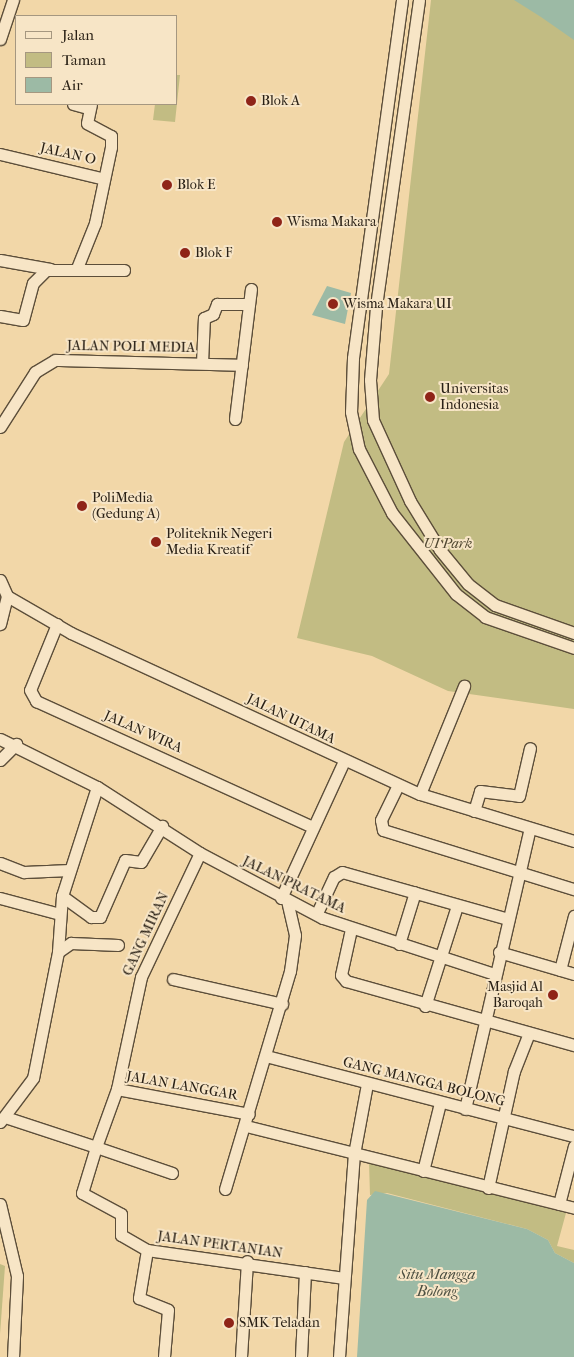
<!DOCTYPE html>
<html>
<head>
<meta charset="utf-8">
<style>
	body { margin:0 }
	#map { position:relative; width:574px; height:1357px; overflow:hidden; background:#f2d7a8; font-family:"IM FELL French Canon",serif }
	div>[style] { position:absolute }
	.green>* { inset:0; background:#c2bc83 }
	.water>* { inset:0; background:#9cbaa5 }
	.roads { filter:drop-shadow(1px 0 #5c4e3a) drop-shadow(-1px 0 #5c4e3a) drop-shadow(0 1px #5c4e3a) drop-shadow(0 -1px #5c4e3a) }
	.minor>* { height:11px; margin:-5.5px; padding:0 5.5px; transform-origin:5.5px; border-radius:5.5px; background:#f7e5c6 }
	.dots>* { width:14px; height:14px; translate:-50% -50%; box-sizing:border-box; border:2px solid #f7e5c6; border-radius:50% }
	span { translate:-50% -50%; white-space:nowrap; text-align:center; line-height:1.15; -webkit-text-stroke:4px #f7e5c6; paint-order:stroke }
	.poi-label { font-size:14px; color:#2a2116 }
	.left { translate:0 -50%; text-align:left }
	.right { translate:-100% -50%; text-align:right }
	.street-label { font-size:14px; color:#2a2116 }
	.park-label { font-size:14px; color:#504831; font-style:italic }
	.water-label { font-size:15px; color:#4c4f41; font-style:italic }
	.legend { position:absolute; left:15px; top:15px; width:162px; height:90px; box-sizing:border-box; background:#f7e5c6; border:1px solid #a59780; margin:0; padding:6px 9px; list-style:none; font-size:15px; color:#2a2116 }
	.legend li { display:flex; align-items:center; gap:10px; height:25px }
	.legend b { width:25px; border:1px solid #a59780 }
</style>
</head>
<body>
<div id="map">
	<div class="green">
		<div style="clip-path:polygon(431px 0,574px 0,574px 709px,448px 691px,372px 656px,297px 638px,344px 442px,389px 374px)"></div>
		<div style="clip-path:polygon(176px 75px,180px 75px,175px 122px,153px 120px,155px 104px,176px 104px)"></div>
		<div style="clip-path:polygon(369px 1162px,566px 1213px,557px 1246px,574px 1250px,574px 1263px,555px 1253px,548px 1240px,527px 1229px,387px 1193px,370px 1195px)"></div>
		<div style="clip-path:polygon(0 1264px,5px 1266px,0 1334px)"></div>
	</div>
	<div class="water">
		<div style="clip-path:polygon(514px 0,574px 0,574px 40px,541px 17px)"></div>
		<div style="clip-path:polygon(327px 286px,351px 293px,345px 324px,312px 315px)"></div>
		<div style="clip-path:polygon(375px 1191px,527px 1229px,548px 1240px,555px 1253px,574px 1263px,574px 1357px,357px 1357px,367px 1200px)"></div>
	</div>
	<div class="roads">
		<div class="minor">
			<div style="left:402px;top:0;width:361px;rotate:97.8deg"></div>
			<div style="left:353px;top:358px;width:54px;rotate:92.1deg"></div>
			<div style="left:351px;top:412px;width:38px;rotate:78deg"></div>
			<div style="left:359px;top:449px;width:72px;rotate:62.7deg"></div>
			<div style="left:392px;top:513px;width:103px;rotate:51.7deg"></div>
			<div style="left:456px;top:594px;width:37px;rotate:38deg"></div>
			<div style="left:485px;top:617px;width:94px;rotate:19.2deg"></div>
			<div style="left:419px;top:0;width:310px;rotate:98deg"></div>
			<div style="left:376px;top:307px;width:73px;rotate:94.7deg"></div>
			<div style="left:370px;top:380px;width:40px;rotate:85.7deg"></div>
			<div style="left:373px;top:420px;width:89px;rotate:65.4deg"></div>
			<div style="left:410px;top:501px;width:57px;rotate:58.5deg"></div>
			<div style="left:440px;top:550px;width:44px;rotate:50.5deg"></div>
			<div style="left:468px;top:584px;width:34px;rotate:38deg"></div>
			<div style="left:495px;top:605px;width:84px;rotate:19.5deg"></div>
			<div style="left:0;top:39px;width:41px;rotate:-71.6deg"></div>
			<div style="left:73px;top:104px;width:16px;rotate:15deg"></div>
			<div style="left:0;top:154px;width:104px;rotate:13.4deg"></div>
			<div style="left:0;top:260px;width:51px;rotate:10.2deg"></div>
			<div style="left:77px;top:268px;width:48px;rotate:-68.2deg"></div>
			<div style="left:95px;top:223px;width:78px;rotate:-78.1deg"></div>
			<div style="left:111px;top:147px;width:11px;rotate:-90deg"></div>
			<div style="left:111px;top:136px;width:27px;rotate:-152deg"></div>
			<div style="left:87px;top:123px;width:19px;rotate:-78deg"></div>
			<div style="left:0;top:316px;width:23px;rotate:10deg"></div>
			<div style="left:23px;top:320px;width:38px;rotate:-75deg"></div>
			<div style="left:33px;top:283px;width:18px;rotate:-45deg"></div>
			<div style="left:46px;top:270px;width:78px"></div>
			<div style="left:202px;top:363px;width:45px;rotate:-87.5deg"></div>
			<div style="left:204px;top:318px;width:10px;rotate:-24deg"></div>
			<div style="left:213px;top:314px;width:11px;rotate:-68deg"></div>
			<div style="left:217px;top:304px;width:32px"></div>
			<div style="left:235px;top:419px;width:131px;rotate:-83deg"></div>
			<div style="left:0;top:427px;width:65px;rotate:-57.5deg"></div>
			<div style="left:35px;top:372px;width:23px;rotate:-31deg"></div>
			<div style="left:55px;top:360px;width:187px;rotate:1.5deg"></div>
			<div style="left:0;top:580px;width:17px;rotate:66deg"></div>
			<div style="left:7px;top:596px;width:29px;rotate:104deg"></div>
			<div style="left:7px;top:596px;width:74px;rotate:30deg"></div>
			<div style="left:71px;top:633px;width:384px;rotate:24.8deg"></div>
			<div style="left:420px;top:794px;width:161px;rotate:17deg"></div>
			<div style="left:57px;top:624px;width:71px;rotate:112.2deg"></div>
			<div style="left:30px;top:690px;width:13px;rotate:61deg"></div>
			<div style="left:36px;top:701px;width:304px;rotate:24.5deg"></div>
			<div style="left:0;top:739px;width:108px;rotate:26.3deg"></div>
			<div style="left:97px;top:787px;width:114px;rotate:107.8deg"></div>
			<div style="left:62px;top:896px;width:56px;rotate:94.1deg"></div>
			<div style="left:58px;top:952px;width:128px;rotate:101.2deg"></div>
			<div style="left:33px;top:1078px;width:55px;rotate:126.9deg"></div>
			<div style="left:0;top:760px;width:23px;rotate:-45deg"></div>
			<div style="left:398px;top:785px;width:39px;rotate:116deg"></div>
			<div style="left:381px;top:820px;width:10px;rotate:79deg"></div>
			<div style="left:383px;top:830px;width:200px;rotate:17.2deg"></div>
			<div style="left:97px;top:787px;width:122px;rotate:32.7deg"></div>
			<div style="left:200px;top:853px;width:139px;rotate:27.9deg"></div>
			<div style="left:323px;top:918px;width:180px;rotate:18.1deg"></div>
			<div style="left:420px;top:794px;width:117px;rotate:-67.8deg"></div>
			<div style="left:474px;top:811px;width:21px;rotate:-73deg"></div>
			<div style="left:480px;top:791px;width:39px;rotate:7deg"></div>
			<div style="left:519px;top:796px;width:49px;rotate:-77.1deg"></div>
			<div style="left:0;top:863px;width:26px;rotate:21deg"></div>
			<div style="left:24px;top:872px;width:46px;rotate:-2.5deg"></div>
			<div style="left:62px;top:896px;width:36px;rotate:36deg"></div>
			<div style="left:91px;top:917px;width:9px"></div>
			<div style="left:100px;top:917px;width:62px;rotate:-66.3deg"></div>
			<div style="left:125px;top:860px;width:16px;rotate:7deg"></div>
			<div style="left:141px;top:862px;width:42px;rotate:-59.7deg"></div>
			<div style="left:0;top:898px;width:62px;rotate:14.9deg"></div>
			<div style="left:281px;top:898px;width:151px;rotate:-65.3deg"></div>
			<div style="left:317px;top:913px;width:40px;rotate:-65deg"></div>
			<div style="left:334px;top:877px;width:9px;rotate:-32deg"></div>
			<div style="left:342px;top:872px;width:173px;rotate:15.8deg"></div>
			<div style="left:351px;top:929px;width:47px;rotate:102.3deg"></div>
			<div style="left:341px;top:975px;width:8px;rotate:50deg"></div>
			<div style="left:346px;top:981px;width:237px;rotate:15.7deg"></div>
			<div style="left:399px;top:944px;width:54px;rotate:-72.9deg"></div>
			<div style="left:58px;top:952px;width:16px;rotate:-35deg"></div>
			<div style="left:71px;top:943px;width:47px;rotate:2.4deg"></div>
			<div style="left:499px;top:952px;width:78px;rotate:16.3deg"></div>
			<div style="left:560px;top:970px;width:56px;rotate:-75.5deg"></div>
			<div style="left:173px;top:979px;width:112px;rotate:12.9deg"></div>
			<div style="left:425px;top:1006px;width:105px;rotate:-72.3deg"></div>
			<div style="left:266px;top:1056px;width:318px;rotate:14.6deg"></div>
			<div style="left:117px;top:1089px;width:115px;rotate:-77.9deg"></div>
			<div style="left:141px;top:977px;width:137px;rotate:-64.6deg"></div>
			<div style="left:465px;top:1109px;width:288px;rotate:-77deg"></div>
			<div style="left:5px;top:1117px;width:96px;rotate:18.2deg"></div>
			<div style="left:96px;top:1147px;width:62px;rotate:-70.1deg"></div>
			<div style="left:117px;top:1089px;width:134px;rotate:10.7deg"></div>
			<div style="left:246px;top:1126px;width:338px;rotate:14deg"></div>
			<div style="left:423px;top:1171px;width:70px;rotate:-76deg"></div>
			<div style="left:172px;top:1173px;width:80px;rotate:-161.1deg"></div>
			<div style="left:96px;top:1147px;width:48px;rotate:106.9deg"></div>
			<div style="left:82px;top:1193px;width:44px;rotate:28.3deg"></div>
			<div style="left:121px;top:1214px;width:21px;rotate:90deg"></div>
			<div style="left:121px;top:1235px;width:30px;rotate:30deg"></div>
			<div style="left:147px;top:1250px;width:199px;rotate:8.1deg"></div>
			<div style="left:488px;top:1188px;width:120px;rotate:-77.5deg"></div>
			<div style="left:514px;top:1071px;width:41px;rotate:-68.5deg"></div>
			<div style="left:225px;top:1189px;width:227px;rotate:-73.4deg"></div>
			<div style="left:290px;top:971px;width:36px;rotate:-82deg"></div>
			<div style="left:295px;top:935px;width:35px;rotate:-103deg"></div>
			<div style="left:0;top:1204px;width:74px;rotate:76.7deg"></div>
			<div style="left:17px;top:1276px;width:81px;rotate:92.8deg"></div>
			<div style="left:559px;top:1204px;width:60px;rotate:-75.5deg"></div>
			<div style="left:147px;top:1250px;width:49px;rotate:99.5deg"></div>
			<div style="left:139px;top:1298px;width:31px;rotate:22deg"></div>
			<div style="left:168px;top:1310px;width:47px;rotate:94.9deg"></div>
			<div style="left:241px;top:1357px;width:96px;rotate:-86.4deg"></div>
			<div style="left:301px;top:1357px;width:85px;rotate:-87.3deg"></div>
			<div style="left:339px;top:1357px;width:204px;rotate:-85.8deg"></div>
			<div style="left:354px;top:1154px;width:71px;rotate:-79.5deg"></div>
		</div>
	</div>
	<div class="dots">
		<div style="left:251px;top:101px;background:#8f2418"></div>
		<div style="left:167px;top:185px;background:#8f2418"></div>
		<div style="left:277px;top:222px;background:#8f2418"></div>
		<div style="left:185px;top:253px;background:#8f2418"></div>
		<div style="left:333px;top:304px;background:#8f2418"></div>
		<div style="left:430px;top:397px;background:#8f2418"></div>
		<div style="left:82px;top:506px;background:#8f2418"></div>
		<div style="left:156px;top:542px;background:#8f2418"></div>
		<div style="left:553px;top:995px;background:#8f2418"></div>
		<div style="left:229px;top:1323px;background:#8f2418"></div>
	</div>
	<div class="poi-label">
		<span class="left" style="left:261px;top:101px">Blok A</span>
		<span class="left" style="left:177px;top:185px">Blok E</span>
		<span class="left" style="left:287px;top:222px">Wisma Makara</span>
		<span class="left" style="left:195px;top:253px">Blok F</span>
		<span class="left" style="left:343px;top:304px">Wisma Makara UI</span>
		<span class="left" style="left:440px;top:397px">Universitas<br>Indonesia</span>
		<span class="left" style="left:92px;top:506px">PoliMedia<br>(Gedung A)</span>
		<span class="left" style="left:166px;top:542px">Politeknik Negeri<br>Media Kreatif</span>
		<span class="right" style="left:543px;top:995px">Masjid Al<br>Baroqah</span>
		<span class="left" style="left:239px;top:1323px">SMK Teladan</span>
	</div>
	<div class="street-label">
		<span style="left:68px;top:154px;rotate:13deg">JALAN O</span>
		<span style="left:131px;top:347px;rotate:1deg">JALAN POLI MEDIA</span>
		<span style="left:291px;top:719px;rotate:26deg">JALAN UTAMA</span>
		<span style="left:143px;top:732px;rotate:24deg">JALAN WIRA</span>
		<span style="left:294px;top:885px;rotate:26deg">JALAN PRATAMA</span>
		<span style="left:146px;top:934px;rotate:-65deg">GANG MIRAN</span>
		<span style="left:424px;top:1082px;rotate:14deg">GANG MANGGA BOLONG</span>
		<span style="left:182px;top:1086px;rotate:10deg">JALAN LANGGAR</span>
		<span style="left:220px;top:1245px;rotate:8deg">JALAN PERTANIAN</span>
	</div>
	<div class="park-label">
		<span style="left:448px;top:544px">UI Park</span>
	</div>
	<div class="water-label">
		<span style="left:437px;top:1283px">Situ Mangga<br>Bolong</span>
	</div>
	<ul class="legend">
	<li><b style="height:6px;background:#f7e5c6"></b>Jalan</li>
	<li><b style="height:14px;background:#c2bc83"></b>Taman</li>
	<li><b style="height:14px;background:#9cbaa5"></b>Air</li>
	</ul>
</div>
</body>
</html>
